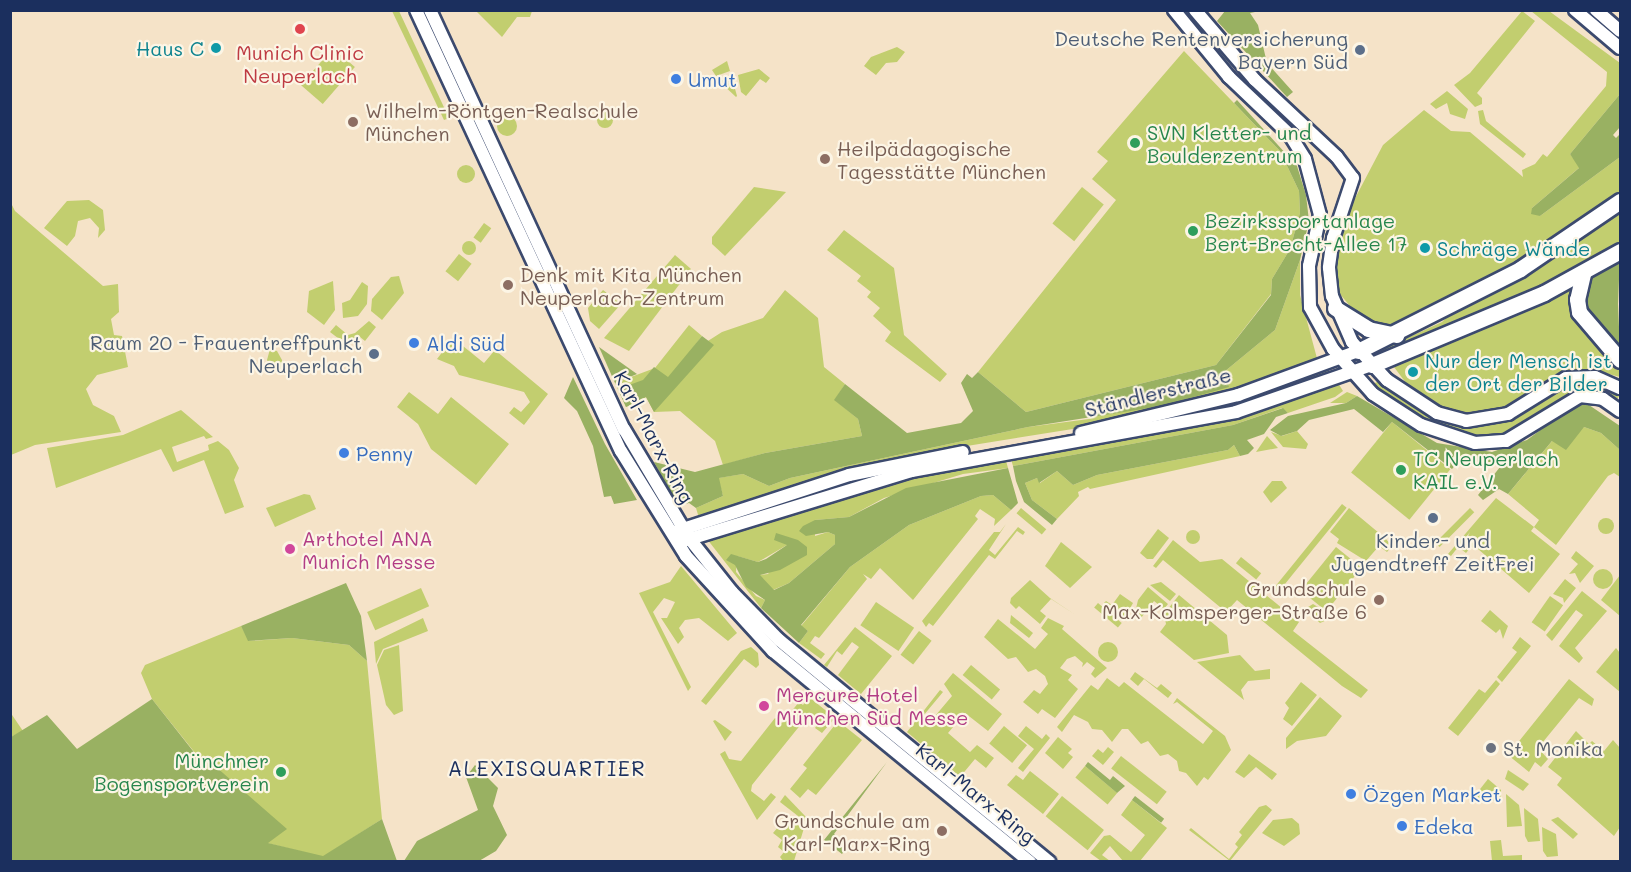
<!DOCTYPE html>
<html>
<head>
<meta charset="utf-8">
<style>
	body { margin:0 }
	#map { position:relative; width:1631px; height:872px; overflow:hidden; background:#f5e3c8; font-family:Mali,sans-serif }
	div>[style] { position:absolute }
	.green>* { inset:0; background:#c2ce6f; transform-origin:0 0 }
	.round { border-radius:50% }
	.forest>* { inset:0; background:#99b162; transform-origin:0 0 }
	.roads { filter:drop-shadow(2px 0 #3c4a6e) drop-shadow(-2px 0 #3c4a6e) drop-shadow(0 2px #3c4a6e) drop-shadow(0 -2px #3c4a6e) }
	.secondary>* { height:12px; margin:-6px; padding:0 6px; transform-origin:6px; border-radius:6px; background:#fff }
	.trunk>* { height:15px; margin:-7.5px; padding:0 7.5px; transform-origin:7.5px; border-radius:7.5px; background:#fff }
	.dots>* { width:16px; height:16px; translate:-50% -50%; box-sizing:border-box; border:3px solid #fcf5e5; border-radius:50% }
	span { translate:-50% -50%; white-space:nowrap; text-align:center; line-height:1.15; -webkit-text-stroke:4.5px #fcf5e5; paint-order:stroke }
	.service-label { font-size:20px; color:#4e5e75 }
	.right { translate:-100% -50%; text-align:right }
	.culture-label { font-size:20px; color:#0d838f }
	.left { translate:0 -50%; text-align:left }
	.health-label { font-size:20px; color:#be3a42 }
	.shop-label { font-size:20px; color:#366cbe }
	.education-label { font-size:20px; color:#785e54 }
	.leisure-label { font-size:20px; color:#27864d }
	.street-label { font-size:20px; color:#1b2f5e }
	.hotel-label { font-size:20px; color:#b23c85 }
	.worship-label { font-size:20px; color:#5b616d }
	.neighbourhood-label { font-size:21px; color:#1b2f5e; letter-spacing:1.5px }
	.frame { position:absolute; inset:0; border:12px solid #1b2f5e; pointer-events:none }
</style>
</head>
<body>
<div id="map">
	<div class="green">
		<div style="clip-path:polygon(392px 11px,399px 11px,449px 118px,444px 120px)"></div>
		<div style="clip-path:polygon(476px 11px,532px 10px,532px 11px,530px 17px,517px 17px,502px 37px)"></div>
		<div style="clip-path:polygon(1522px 11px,1535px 21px,1477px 93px,1482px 98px,1482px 104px,1475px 107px,1454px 85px,1470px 73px)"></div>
		<div style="clip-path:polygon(1531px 11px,1549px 11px,1620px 63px,1620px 94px,1570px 154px,1580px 167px,1532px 208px,1540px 216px,1620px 157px,1620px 195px,1517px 265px,1397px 327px,1364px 323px,1340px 294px,1336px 273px,1340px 241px,1351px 206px,1383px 145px,1424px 110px,1451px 131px,1470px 132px,1523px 177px,1522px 170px,1535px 164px,1543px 154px,1547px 157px,1606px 86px,1607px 72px)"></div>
		<div style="clip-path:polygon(897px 47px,905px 52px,897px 62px,886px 63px,876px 75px,864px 66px,871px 57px)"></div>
		<div style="left:333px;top:48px;width:29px;height:49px;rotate:41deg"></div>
		<div style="clip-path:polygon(1184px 51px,1280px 151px,1299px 191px,1300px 213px,1290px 249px,1272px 279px,1271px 294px,1216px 365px,1026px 412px,978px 372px,1116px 200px,1092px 179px,1108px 161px,1097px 152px)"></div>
		<div style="clip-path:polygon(727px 61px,730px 71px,716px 76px,712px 70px)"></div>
		<div style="clip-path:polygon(759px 69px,770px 78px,766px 83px,760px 79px,746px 96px,741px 92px,738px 75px)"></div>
		<div style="clip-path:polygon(732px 78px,737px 96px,736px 97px,719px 81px)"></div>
		<div style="clip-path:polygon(1447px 91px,1468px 109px,1465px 119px,1450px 114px,1447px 103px,1436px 109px,1430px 104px)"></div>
		<div style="clip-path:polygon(1483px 110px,1486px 121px,1526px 154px,1523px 158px,1480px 124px,1478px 111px)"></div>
		<div class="round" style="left:597px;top:112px;width:16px;height:16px"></div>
		<div class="round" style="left:497px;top:116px;width:20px;height:20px"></div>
		<div class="round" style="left:457px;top:165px;width:18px;height:18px"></div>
		<div style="clip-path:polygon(754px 187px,786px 192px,725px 256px,712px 244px,712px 237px)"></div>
		<div style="left:1082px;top:187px;width:28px;height:47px;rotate:39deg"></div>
		<div style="clip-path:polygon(89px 200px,103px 210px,105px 230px,98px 238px,99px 228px,90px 218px,78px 221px,75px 236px,67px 246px,44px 228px,67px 201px)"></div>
		<div style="clip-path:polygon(10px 201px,15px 211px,103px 286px,118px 284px,119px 312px,111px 319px,114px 335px,122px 336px,128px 367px,97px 375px,86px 389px,93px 405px,114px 416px,121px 432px,35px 445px,11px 455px)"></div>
		<div style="clip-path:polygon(1620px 212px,1620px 246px,1581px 270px,1383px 356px,1379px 351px,1442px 322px,1453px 311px,1525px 275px)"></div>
		<div style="left:484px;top:223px;width:9px;height:18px;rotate:36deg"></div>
		<div style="clip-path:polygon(844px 230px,894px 268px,904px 335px,947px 374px,940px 382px,885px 341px,891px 332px,873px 316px,880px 308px,867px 297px,871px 292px,857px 281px,861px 276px,827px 250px)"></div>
		<div class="round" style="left:462px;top:241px;width:14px;height:14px"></div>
		<div style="left:459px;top:254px;width:16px;height:22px;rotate:38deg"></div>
		<div style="clip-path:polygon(675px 255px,691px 269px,629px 351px,604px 338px)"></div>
		<div style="clip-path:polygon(1300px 260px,1300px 295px,1318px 362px,1227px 393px,1079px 428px,942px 450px,858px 468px,699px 518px,696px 508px,723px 496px,718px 478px,743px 474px,769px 486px,790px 478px,1028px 427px,1089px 419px,1224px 372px,1275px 330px)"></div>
		<div style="clip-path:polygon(399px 276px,404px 293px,382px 320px,371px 311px,372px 299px,391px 277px)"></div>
		<div style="clip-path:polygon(333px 281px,335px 310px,324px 325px,307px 312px,309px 291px)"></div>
		<div style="clip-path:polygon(362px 282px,368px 286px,367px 304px,358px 316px,343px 318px,342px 303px,350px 300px)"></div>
		<div style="clip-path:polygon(1573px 285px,1620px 364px,1620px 377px,1594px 370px,1564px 372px,1505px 408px,1461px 413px,1442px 409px,1412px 391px,1391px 363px)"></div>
		<div style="clip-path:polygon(603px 290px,621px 304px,599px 329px,590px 321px,588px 308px)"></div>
		<div style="clip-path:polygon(785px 290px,818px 318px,824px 367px,845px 384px,835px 400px,858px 419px,862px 436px,765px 453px,723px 465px,715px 441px,680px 411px,654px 412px,646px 397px,626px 407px,615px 383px,655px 368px,689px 325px,702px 336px,689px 353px,722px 332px,763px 318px)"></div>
		<div style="clip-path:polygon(369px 321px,376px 327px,365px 341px,360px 337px,347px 345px,330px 332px,336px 325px,348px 335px,355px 333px)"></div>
		<div style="clip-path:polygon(453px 338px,484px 363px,495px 350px,548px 394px,524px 425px,509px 413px,514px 407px,521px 412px,530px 402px,524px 392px,459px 375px,454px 366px,437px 359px)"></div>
		<div style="clip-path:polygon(270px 349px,277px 351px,282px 360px,281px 373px,272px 370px,267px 360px)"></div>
		<div style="clip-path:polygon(1325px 368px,1330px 373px,1255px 401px,1136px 425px)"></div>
		<div style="clip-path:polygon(1592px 379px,1620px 395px,1615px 402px,1601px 393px,1574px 392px,1514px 431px,1487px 438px,1451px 433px,1419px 418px,1370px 385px,1382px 380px,1473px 425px,1558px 384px)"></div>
		<div style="clip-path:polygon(1338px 383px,1343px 391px,1335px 397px,1288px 413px,1282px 408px,1233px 425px,1013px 466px,1010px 456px,1265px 407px)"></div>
		<div style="clip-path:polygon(409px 392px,438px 414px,451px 397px,509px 444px,476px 485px,431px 449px,418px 424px,397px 407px)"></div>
		<div style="clip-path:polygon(1347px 392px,1357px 396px,1346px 403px,1330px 403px)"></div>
		<div style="clip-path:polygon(181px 410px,213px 437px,206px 439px,204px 436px,172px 447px,177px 462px,209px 450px,208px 445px,218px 441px,229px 450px,239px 468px,234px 480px,244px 507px,225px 514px,204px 460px,173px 472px,161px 449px,56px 488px,47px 448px,123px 435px)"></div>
		<div style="left:1392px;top:422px;width:75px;height:65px;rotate:39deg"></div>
		<div style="clip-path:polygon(1584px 427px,1601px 433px,1620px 450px,1620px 477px,1614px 473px,1608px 476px,1556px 545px,1534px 527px,1531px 531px,1560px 554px,1529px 593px,1478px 549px,1471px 547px,1466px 553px,1461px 549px,1470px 532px,1451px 556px,1448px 554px,1496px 498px,1534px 527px,1539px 520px,1508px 494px,1553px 440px)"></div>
		<div style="clip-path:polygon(1297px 431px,1308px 444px,1306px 449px,1283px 447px,1271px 432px,1282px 436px)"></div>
		<div style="clip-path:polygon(1267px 436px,1278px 448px,1256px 452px)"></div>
		<div style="clip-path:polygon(1234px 445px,1240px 456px,1090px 489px,1088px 487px,1078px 492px,1079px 496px,1057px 519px,1032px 500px,1025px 483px,1037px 478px,1040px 483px,1057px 471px,1073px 485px,1097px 475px,1228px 450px)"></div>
		<div style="clip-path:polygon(1005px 457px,1008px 468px,963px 474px,884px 498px,849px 517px,815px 520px,815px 536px,828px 532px,835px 535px,835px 544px,789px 583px,773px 590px,759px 575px,768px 574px,787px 545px,758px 562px,737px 556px,736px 572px,756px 596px,765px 600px,761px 608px,707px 539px,914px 475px)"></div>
		<div style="clip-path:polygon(880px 475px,701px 531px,701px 529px,844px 481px)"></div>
		<div style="clip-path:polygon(1272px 481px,1282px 481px,1287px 488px,1271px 503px,1263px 492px)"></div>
		<div style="clip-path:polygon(304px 494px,310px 495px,316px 509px,275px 527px,266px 508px)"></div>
		<div style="clip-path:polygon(993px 495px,1011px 510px,994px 526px,995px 519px,980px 509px,975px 516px,978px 519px,913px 600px,880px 568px,871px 579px,863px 574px,867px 579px,819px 638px,815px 636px,810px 643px,825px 654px,821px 659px,799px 643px,808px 631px,801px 626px,850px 567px,909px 525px,981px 496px)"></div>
		<div style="left:1342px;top:504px;width:6px;height:110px;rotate:39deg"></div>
		<div style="left:1021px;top:508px;width:33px;height:7px;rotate:40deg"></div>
		<div style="clip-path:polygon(1349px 508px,1385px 538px,1392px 546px,1387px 552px,1379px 546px,1366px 561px,1337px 543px,1339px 539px,1330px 532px)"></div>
		<div style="left:1470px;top:508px;width:6px;height:49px;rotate:45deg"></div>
		<div class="round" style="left:1598px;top:518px;width:16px;height:16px"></div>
		<div style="clip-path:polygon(1006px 524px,989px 550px,995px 555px,1018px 527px,1025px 532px,1023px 535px,1017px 531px,995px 559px,989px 555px,933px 626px,929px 623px,926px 627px,922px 621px,994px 532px,1000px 532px)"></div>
		<div style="clip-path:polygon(1158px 529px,1169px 538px,1153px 559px,1147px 559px,1140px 553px)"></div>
		<div class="round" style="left:1186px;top:530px;width:14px;height:14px"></div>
		<div style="clip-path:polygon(1173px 540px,1200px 562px,1222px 559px,1299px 622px,1293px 631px,1368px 690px,1361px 698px,1342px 686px,1237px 600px,1226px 612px,1163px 560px,1156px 568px,1153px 566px)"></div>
		<div style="clip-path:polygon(1061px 542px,1092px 567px,1070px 588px,1045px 566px)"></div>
		<div style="left:1336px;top:547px;width:33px;height:56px;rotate:39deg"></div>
		<div style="clip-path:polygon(1576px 551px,1594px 566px,1580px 583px,1575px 573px,1569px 574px,1578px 564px,1571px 558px)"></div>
		<div style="left:1241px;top:557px;width:26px;height:8px;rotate:39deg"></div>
		<div style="clip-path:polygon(681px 566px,737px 633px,728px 641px,699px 618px,685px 620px,679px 628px,684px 637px,678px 644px,661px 618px,667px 618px,675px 602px,664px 598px,653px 612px,691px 687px,688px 691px,639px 593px,670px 582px)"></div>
		<div class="round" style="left:1593px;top:569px;width:20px;height:20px"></div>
		<div style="clip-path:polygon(1620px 575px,1620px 616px,1601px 600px)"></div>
		<div style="clip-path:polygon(1565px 579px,1576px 588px,1564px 603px,1563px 598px,1553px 594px)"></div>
		<div style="clip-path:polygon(1030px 580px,1050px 598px,1074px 614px,1051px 599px,1040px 611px,1046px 616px,1040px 624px,1019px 606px,1016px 609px,1010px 603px,1011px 598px)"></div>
		<div style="clip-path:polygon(1161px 582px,1176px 594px,1170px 601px,1150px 585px)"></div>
		<div style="clip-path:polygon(1148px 587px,1168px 604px,1164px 609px,1154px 601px,1141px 618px,1135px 613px,1138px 600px)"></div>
		<div style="left:421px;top:588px;width:20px;height:59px;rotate:66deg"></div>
		<div style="clip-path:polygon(1582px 591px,1607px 611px,1575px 648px,1583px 658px,1579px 663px,1559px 646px,1583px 615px,1576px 610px,1552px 641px,1546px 635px)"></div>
		<div style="clip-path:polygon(1120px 594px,1133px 603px,1124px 619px,1104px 603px,1106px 601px,1112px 605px)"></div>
		<div style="clip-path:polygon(1179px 595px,1227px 635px,1229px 653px,1194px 660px,1160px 632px,1166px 624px,1164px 614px)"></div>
		<div style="left:1550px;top:596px;width:16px;height:32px;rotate:35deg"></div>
		<div style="left:876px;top:602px;width:46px;height:28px;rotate:34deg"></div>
		<div style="left:1098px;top:603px;width:31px;height:6px;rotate:40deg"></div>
		<div style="clip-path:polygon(1313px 604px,1323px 610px,1327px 620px,1320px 623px,1305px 609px)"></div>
		<div style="clip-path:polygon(1490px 610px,1508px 626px,1503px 639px,1500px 629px,1496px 633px,1481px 621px)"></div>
		<div style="clip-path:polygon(1011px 615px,1033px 633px,1029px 638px,1010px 623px)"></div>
		<div style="clip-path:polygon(423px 618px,428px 631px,383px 649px,376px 664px,374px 642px)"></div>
		<div style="clip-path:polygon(1048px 618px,1064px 626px,1062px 629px,1107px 668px,1095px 678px,1091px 674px,1095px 668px,1087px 662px,1082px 667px,1083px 663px,1075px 656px,1067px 659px,1060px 668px,1072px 675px,1068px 680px,1078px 689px,1055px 718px,1042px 709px,1038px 714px,1023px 702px,1034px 690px,1040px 694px,1048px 684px,1045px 676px,1036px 669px,1028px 672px,1016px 657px,1008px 659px,984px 637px,998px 619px,1035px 649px,1048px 634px,1041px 628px)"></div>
		<div style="clip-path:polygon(241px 626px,249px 641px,292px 638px,349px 645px,367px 661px,382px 819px,323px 857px,267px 843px,152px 699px,141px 673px,145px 665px)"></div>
		<div style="clip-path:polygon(855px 627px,892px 656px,861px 694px,838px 675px,859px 647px,852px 642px,842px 655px,837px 651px,827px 667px,824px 665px)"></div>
		<div style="left:919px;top:631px;width:16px;height:30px;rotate:38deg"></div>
		<div style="clip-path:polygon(1520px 637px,1531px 646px,1502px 682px,1497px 677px,1517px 652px,1512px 648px)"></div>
		<div class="round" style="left:1098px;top:642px;width:20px;height:20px"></div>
		<div style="clip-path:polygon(399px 645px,403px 711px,394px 715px,386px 705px,377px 665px,384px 650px)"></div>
		<div style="clip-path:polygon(751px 647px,758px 653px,759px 665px,756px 668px,744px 659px,706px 705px,701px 701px,741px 651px)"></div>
		<div style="clip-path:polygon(1616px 648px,1620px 653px,1620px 692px,1596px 672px)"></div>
		<div style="clip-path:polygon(1240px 655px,1255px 671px,1270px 669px,1270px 679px,1248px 681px,1241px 690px,1244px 700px,1197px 662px)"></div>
		<div style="left:971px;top:665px;width:38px;height:13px;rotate:40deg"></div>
		<div style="clip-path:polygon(1135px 672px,1157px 688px,1161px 684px,1172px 693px,1168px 698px,1144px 679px,1138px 686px,1130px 679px)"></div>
		<div style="clip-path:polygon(953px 673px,1002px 714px,988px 731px,965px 713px,948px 733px,970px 752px,977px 745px,994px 758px,986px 768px,975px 759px,960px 777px,907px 732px,940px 690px,943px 692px,923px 716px,930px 722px,952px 696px,944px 684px)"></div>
		<div style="clip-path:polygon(1107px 678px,1119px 687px,1124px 682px,1203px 744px,1213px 731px,1177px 702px,1173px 704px,1177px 698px,1225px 736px,1231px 750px,1208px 780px,1204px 777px,1197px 786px,1186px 773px,1179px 771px,1177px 761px,1168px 754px,1160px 756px,1148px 741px,1141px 744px,1128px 729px,1122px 729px,1112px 742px,1102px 730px,1092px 729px,1088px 722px,1074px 715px,1062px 732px,1057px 727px,1091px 685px,1098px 690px)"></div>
		<div style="clip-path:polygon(1569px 679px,1594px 699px,1592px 706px,1579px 698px,1538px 748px,1548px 759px,1541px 767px,1535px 762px,1529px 772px,1508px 755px)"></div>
		<div style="clip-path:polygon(1496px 680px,1500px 684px,1458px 736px,1448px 728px,1479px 689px,1485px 693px)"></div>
		<div style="clip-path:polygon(1301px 682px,1317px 695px,1292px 726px,1283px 719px,1289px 708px,1285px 703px)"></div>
		<div style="clip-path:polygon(809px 697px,835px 718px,822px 733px,815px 728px,820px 721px,806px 718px,752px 785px,751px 791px,764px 801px,771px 793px,776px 797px,757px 820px,720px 754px,725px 751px,729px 759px,741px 761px,775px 718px,782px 723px,799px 702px,803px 705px)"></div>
		<div style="clip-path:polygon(1320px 697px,1342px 716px,1326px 736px,1297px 741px,1286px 749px,1286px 738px)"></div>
		<div style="clip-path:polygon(10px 712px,23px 731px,11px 737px,10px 737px)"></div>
		<div style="clip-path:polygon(715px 720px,732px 732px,725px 741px,713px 721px)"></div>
		<div style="clip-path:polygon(838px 721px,862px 740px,816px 795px,808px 789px,800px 798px,790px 789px,807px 768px,803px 765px)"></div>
		<div style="left:1004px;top:726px;width:30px;height:23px;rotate:40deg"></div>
		<div style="clip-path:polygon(1026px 726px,1042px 739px,1046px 734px,1050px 738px,1023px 772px,1018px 768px,1034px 749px,1018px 736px)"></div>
		<div style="clip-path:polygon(1576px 731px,1589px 744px,1592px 741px,1604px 751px,1613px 740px,1620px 748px,1620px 827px,1614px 836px,1557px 785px,1562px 778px,1548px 767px)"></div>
		<div style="clip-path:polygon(1058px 737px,1072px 749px,1068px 753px,1073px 757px,1063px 769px,1045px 753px)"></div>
		<div style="clip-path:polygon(1108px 747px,1114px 752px,1103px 765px,1092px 756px,1098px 749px,1103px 753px)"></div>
		<div style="clip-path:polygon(1249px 754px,1277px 774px,1272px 780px,1256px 767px,1244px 778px,1235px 772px)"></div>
		<div style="left:1121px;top:756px;width:58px;height:16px;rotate:38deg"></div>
		<div style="left:1085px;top:766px;width:42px;height:15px;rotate:40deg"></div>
		<div style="clip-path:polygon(1508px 770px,1529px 784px,1523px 791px,1505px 779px)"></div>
		<div style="clip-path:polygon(1030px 771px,1059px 794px,1043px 814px,1007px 785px,1016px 775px,1023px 780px)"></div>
		<div style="clip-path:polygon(1488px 779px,1501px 790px,1501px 800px,1477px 802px,1473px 798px)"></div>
		<div style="clip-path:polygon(1506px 794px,1519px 805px,1522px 826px,1507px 827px)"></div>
		<div style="clip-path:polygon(785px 795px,807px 818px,807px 823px,780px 802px)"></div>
		<div style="left:1062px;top:796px;width:54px;height:26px;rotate:39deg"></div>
		<div style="clip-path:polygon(1132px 800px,1167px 828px,1140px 861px,1123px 861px,1110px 846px,1102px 855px,1110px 861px,1101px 861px,1090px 853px,1104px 836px,1110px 835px,1131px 852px,1145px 835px,1121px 815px)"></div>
		<div style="clip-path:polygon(1266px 805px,1272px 810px,1230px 861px,1189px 830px,1191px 828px,1229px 859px,1238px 847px,1235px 844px,1242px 835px,1239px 832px,1259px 807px)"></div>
		<div style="clip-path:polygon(1524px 808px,1538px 819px,1540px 841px,1528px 842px,1525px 836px)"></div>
		<div style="clip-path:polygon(1558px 817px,1578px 834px,1573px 839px,1551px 820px)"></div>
		<div style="clip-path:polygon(1292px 818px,1299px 824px,1300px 834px,1284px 846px,1262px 833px,1273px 820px)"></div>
		<div style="clip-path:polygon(785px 819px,804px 828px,794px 861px,783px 861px,780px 857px,784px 852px,778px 847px,782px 840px,773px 833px)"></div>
		<div style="clip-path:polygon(1542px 827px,1556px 834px,1558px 856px,1547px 857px,1543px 851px)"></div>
		<div style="clip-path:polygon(1501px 840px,1503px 856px,1522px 855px,1522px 861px,1492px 861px,1490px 841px)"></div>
	</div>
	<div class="forest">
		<div style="clip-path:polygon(1225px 11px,1260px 11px,1250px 13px,1258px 25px,1267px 63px,1293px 92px,1287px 97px,1217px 21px)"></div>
		<div style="clip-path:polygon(1620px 94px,1620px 127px,1613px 135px,1616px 138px,1620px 134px,1620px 157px,1540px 216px,1531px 214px,1532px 208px,1579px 168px,1570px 154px)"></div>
		<div style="clip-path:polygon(1237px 100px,1297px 166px,1306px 195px,1309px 221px,1300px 260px,1275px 330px,1224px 372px,1229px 387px,1162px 406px,1028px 427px,790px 478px,769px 486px,743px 474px,719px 478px,723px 496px,696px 508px,689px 503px,678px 506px,654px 462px,695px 472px,765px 453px,862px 436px,858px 419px,834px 400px,845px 384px,907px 433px,961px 423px,973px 411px,961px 383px,967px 374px,972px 378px,978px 372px,1026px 412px,1216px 365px,1271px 295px,1272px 279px,1290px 249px,1300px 213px,1299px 191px,1280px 151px,1234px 103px)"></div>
		<div style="clip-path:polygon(1620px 255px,1618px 304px,1620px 350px,1588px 318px,1581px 296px,1583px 284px,1593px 272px)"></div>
		<div style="clip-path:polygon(702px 336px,714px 345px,654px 412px,646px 397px,626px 407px,618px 389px,643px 380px,654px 367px,668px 377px)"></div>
		<div style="clip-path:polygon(599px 347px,637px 374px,615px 383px)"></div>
		<div style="clip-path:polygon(573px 377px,605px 444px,637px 500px,614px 504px,611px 496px,604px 497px,593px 446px,577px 411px,564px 398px)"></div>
		<div style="clip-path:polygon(1357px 396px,1437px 443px,1492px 452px,1527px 440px,1563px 413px,1586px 403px,1620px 426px,1620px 450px,1601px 433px,1584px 427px,1566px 450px,1552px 441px,1508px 494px,1499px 489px,1483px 500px,1478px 495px,1500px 467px,1492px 462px,1458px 462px,1452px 469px,1392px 422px,1383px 432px,1354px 409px,1309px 420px,1297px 431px,1281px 436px,1270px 430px,1288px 416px,1346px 403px)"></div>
		<div style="clip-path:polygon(1283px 408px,1288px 413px,1276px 417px,1264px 434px,1247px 440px,1254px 448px,1248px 454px,1240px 456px,1234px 445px,1228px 450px,1097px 475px,1073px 485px,1057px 471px,1039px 483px,1037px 478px,1025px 483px,1032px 500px,1057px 519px,1052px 525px,1024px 502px,1016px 481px,1013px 466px,1233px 425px)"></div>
		<div style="clip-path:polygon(1008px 468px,1018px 503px,1011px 510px,993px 495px,981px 496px,909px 525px,850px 567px,801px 625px,808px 631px,799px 643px,761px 608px,765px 600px,746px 587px,735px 565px,726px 560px,731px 554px,758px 562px,766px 559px,787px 545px,774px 540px,776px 533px,798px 540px,807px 547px,807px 555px,780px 570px,760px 575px,774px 590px,789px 583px,835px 544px,835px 535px,828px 532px,806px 536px,799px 531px,803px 526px,815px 520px,849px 517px,906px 488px)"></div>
		<div style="clip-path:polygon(346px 583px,361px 616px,367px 661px,349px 645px,292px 638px,248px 641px,241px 626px)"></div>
		<div style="clip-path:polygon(152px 699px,208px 770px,215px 766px,287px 829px,268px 843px,323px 856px,382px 819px,397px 861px,11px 861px,11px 737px,47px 715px,77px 749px)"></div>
		<div style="clip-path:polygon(887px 762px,834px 834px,848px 846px,842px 854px,824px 840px)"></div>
		<div style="clip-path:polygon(1088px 762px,1110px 780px,1113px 776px,1125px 786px,1117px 793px,1085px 766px)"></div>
		<div style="clip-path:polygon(475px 765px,498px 788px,493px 806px,507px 835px,496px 851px,479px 861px,404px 861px,417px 841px,478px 810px,466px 777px)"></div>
		<div style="left:1135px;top:796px;width:37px;height:5px;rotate:38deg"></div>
	</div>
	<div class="roads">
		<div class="secondary">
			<div style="left:416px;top:10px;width:486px;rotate:65.1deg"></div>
			<div style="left:621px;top:451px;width:123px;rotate:58.2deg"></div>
			<div style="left:686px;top:556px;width:129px;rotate:47.5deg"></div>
			<div style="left:773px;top:651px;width:333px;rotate:39.4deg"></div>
			<div style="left:430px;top:10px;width:462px;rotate:65.2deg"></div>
			<div style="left:624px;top:429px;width:127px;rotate:59.2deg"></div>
			<div style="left:689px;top:538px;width:69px;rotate:51.5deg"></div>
			<div style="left:732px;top:592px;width:67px;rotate:45.6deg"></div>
			<div style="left:779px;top:640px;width:350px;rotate:39.4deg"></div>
			<div style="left:1174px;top:10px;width:87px;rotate:50.6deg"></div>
			<div style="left:1229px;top:77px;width:84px;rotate:43.6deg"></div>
			<div style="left:1290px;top:135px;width:28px;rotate:58deg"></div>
			<div style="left:1305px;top:159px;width:58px;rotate:75deg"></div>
			<div style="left:1320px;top:215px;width:52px;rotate:102.2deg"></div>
			<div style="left:1309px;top:266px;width:41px;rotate:88.6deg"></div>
			<div style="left:1310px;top:307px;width:48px;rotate:61.3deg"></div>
			<div style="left:1333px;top:349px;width:60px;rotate:48.4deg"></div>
			<div style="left:1373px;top:394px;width:57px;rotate:32.9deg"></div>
			<div style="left:1421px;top:425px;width:57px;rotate:18.4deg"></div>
			<div style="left:1475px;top:443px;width:31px;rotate:-4deg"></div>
			<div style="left:1506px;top:441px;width:87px;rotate:-31.3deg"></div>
			<div style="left:1580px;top:396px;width:23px;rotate:7deg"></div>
			<div style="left:1603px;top:399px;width:21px;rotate:35deg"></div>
			<div style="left:1195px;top:10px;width:92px;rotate:49.4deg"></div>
			<div style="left:1255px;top:80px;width:112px;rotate:43.2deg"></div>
			<div style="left:1337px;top:157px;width:26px;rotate:53deg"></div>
			<div style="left:1353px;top:178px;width:63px;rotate:108.4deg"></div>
			<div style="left:1333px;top:238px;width:30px;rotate:98deg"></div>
			<div style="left:1329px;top:268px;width:28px;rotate:84deg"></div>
			<div style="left:1332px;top:296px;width:50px;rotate:66.5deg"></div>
			<div style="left:1352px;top:342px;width:52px;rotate:47.4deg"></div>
			<div style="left:1387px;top:380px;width:60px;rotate:33.4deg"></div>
			<div style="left:1437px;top:413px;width:30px;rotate:15deg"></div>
			<div style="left:1466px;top:421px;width:43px;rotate:-9.5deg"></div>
			<div style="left:1508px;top:414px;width:68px;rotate:-31.8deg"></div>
			<div style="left:1566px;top:378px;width:29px;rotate:-2deg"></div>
			<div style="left:1595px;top:377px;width:27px;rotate:24deg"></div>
			<div style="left:1575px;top:10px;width:59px;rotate:40.2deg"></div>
			<div style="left:1596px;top:10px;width:32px;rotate:41deg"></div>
			<div style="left:1081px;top:433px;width:162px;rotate:-13.6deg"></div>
			<div style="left:1238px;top:395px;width:128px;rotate:-20.1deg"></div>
			<div style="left:677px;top:531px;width:181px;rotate:-18deg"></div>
			<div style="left:849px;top:475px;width:116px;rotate:-11.4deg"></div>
			<div style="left:683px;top:541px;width:239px;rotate:-17deg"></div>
			<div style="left:912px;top:471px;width:329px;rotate:-10.3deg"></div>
			<div style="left:1236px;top:412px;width:144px;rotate:-19.1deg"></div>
		</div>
		<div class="trunk">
			<div style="left:1583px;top:274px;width:26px;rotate:103deg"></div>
			<div style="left:1577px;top:299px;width:13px;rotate:81deg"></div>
			<div style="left:1579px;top:312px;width:63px;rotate:49.5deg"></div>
			<div style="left:1335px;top:308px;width:39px;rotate:32deg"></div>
			<div style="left:1368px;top:329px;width:29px;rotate:12deg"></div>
			<div style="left:1358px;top:351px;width:182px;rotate:-26.8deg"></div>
			<div style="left:1520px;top:269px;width:121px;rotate:-34.2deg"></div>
			<div style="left:1372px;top:365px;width:186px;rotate:-22.7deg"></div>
			<div style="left:1544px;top:293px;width:87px;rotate:-28.9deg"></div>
		</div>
	</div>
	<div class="dots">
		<div style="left:300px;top:29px;background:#e0444e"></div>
		<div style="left:216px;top:48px;background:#0f9aa8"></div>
		<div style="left:1360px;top:50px;background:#5c6f8a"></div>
		<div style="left:676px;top:79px;background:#3f7fe0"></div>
		<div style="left:353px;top:122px;background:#8d6e63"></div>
		<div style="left:1135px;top:143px;background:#2e9e5b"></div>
		<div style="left:825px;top:159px;background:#8d6e63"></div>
		<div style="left:1193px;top:231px;background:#2e9e5b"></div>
		<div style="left:1425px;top:248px;background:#0f9aa8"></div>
		<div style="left:508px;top:285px;background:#8d6e63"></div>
		<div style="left:414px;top:343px;background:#3f7fe0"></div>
		<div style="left:374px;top:354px;background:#5c6f8a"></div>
		<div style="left:1413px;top:372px;background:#0f9aa8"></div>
		<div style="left:344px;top:453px;background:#3f7fe0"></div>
		<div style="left:1401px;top:470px;background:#2e9e5b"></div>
		<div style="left:1433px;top:518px;background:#5c6f8a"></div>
		<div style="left:290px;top:549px;background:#d1479c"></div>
		<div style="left:1379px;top:600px;background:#8d6e63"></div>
		<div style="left:764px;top:706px;background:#d1479c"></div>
		<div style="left:1491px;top:748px;background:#6b7280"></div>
		<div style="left:281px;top:772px;background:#2e9e5b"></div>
		<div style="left:1351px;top:794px;background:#3f7fe0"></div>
		<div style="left:1402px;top:826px;background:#3f7fe0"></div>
		<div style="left:942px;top:831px;background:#8d6e63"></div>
	</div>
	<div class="service-label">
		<span class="right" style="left:1348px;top:50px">Deutsche Rentenversicherung<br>Bayern Süd</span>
		<span class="right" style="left:362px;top:354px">Raum 20 - Frauentreffpunkt<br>Neuperlach</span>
		<span style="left:1433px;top:552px">Kinder- und<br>Jugendtreff ZeitFrei</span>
	</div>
	<div class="culture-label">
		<span class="right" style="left:204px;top:48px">Haus C</span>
		<span class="left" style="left:1437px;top:248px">Schräge Wände</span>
		<span class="left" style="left:1425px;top:372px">Nur der Mensch ist<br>der Ort der Bilder</span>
	</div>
	<div class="health-label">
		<span style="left:300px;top:64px">Munich Clinic<br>Neuperlach</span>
	</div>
	<div class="shop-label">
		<span class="left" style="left:688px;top:79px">Umut</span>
		<span class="left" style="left:426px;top:343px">Aldi Süd</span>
		<span class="left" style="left:356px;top:453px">Penny</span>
		<span class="left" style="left:1363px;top:794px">Özgen Market</span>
		<span class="left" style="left:1414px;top:826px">Edeka</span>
	</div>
	<div class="education-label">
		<span class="left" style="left:365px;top:122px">Wilhelm-Röntgen-Realschule<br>München</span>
		<span class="left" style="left:837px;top:160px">Heilpädagogische<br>Tagesstätte München</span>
		<span class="left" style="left:520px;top:286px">Denk mit Kita München<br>Neuperlach-Zentrum</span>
		<span class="right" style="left:1367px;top:600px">Grundschule<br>Max-Kolmsperger-Straße 6</span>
		<span class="right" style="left:930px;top:832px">Grundschule am<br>Karl-Marx-Ring</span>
	</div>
	<div class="leisure-label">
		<span class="left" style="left:1147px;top:144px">SVN Kletter- und<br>Boulderzentrum</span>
		<span class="left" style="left:1205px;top:232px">Bezirkssportanlage<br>Bert-Brecht-Allee 17</span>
		<span class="left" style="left:1413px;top:470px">TC Neuperlach<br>KAIL e.V.</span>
		<span class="right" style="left:269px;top:772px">Münchner<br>Bogensportverein</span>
	</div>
	<div class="street-label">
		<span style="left:1158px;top:392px;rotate:-14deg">Ständlerstraße</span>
		<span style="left:654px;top:437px;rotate:62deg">Karl-Marx-Ring</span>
		<span style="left:976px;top:793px;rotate:39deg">Karl-Marx-Ring</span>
	</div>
	<div class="hotel-label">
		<span class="left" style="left:302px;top:550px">Arthotel ANA<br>Munich Messe</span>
		<span class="left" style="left:776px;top:706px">Mercure Hotel<br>München Süd Messe</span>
	</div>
	<div class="worship-label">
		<span class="left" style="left:1503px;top:748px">St. Monika</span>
	</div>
	<div class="neighbourhood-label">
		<span style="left:547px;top:768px">ALEXISQUARTIER</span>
	</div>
	<div class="frame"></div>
</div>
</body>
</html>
